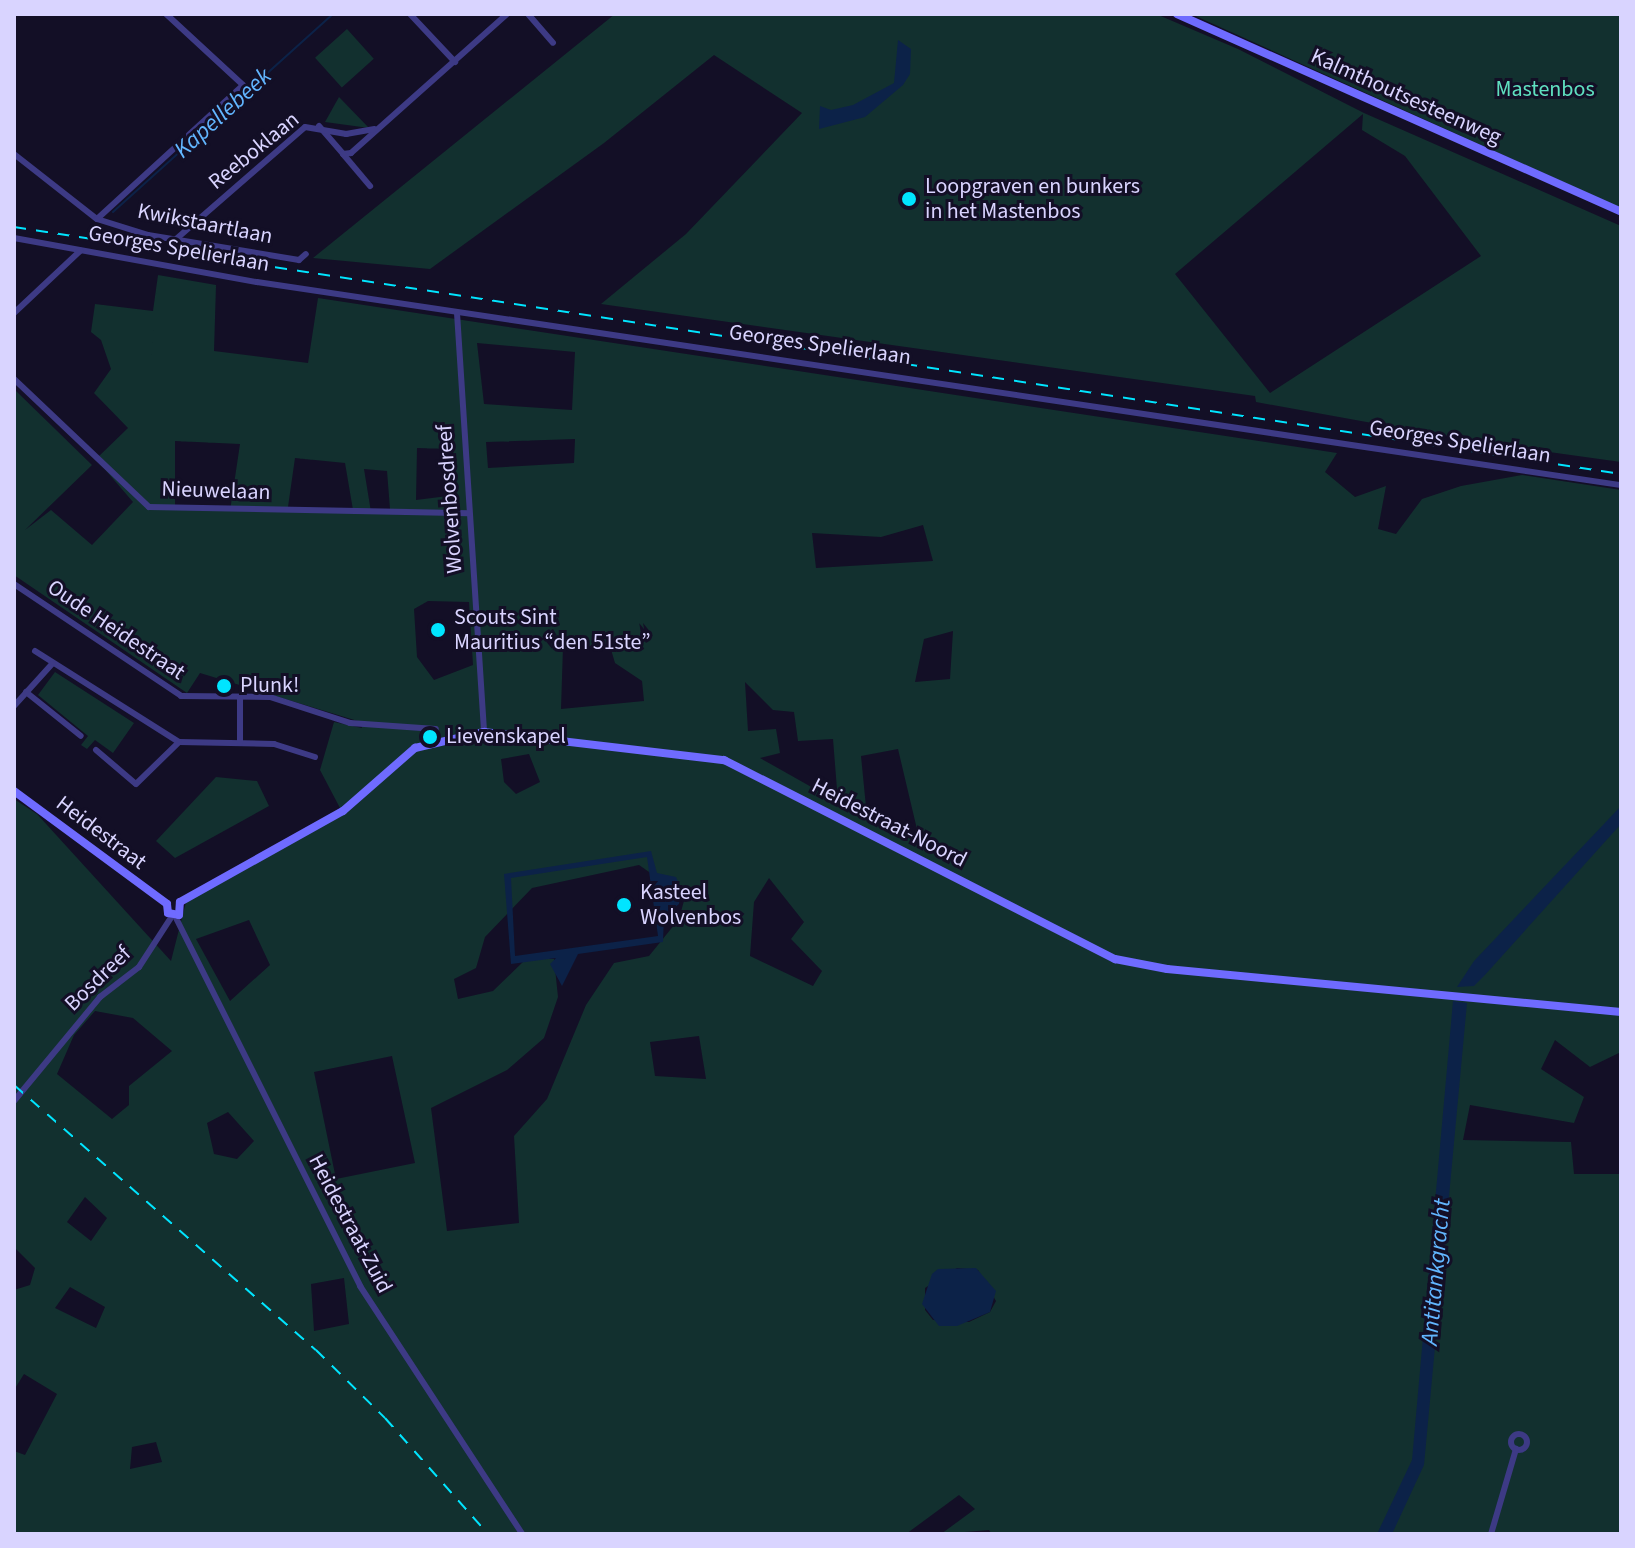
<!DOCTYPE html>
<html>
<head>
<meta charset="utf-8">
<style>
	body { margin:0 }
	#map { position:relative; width:1635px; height:1548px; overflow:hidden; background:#130f26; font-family:"Source Sans 3",sans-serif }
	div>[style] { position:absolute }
	.green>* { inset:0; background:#12302f; transform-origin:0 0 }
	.water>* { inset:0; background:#0c2248 }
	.stream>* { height:2px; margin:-1px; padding:0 1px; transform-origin:1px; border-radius:1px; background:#0c2248 }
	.street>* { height:6px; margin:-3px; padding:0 3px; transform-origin:3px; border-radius:3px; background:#3d3a85 }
	.street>.ring { margin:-3px; padding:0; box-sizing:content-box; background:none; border:6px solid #3d3a85; border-radius:50% }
	.secondary>* { height:8px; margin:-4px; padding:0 4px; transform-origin:4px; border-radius:4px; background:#6f6bff }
	.rail>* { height:2px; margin-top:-1px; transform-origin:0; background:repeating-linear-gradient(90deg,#00e5ff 0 12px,transparent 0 22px) }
	.dots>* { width:22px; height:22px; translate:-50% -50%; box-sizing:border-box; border:4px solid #130f26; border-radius:50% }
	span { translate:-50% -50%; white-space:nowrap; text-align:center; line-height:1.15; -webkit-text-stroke:6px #130f26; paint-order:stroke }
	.park-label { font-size:22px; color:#5fe0c0 }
	.street-label { font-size:22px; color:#d9d4ff }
	.poi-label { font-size:22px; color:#d9d4ff }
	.left { translate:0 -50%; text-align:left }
	.water-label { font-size:24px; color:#62b6ff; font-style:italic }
	.frame { position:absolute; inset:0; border:16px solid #d9d4ff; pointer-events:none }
</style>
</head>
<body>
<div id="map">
	<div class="green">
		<div style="clip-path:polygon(evenodd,615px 14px,1156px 14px,1238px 49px,1364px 113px,1621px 226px,1621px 462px,1477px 442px,1256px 402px,1255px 396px,601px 304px,686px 234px,802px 113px,714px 55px,604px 143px,430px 269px,313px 258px,615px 14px,1363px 114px,1362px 130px,1405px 156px,1481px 256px,1270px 393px,1175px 274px,1363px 114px)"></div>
		<div style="clip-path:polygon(1191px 14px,1621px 14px,1621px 208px)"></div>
		<div style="left:347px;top:29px;width:40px;height:43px;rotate:48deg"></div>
		<div style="clip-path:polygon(339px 97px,369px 128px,325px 122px)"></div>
		<div style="clip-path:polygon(evenodd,158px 275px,216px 285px,214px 351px,308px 363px,318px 298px,1337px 453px,1325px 472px,1355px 497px,1386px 486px,1378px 529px,1396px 534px,1422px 499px,1461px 486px,1522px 475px,1621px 490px,1621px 1052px,1590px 1067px,1555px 1040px,1541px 1069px,1584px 1097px,1574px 1123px,1470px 1105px,1463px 1140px,1571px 1142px,1574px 1174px,1621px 1174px,1621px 1534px,992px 1534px,989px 1530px,941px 1534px,975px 1509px,959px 1495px,906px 1534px,14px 1534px,14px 1451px,25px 1455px,57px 1394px,24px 1374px,14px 1390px,14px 1290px,30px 1285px,35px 1268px,14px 1247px,14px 799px,37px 814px,171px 961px,186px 902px,340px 808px,320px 770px,334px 722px,362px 728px,361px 722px,200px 673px,187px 693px,14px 575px,14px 389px,92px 465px,25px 530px,51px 510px,92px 545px,133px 502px,96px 459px,128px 428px,94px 393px,111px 369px,101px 340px,91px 332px,95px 304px,153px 311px,158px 275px,477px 343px,575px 352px,572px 410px,484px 404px,477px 343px,158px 275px,575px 439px,574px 463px,488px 468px,486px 442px,575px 439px,158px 275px,175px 441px,240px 444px,230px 511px,175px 506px,175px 441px,158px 275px,417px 448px,453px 449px,456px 495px,416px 500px,417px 448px,158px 275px,295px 458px,345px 463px,353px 510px,288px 507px,295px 458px,158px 275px,364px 469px,387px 471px,390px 509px,371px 512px,364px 469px,158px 275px,923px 525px,933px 561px,816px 568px,812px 533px,881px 537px,923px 525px,158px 275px,428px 601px,469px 602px,473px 665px,434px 680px,417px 657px,414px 609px,428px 601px,158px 275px,953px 631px,950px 679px,915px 682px,924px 639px,953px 631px,158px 275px,610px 646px,615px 663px,642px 681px,644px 701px,561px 709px,563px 647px,610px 646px,158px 275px,745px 682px,773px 710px,794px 712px,798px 741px,833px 739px,838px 802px,760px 758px,780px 753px,776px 729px,748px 731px,745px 682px,158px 275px,898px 749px,920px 842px,867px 817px,861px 756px,898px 749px,158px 275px,529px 754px,540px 782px,516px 794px,504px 782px,501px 759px,529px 754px,158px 275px,639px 865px,685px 897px,679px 919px,649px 956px,614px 963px,586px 1005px,547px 1099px,514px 1136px,519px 1223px,447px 1231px,431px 1108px,507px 1070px,544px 1038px,558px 997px,554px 959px,526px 959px,493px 991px,458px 999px,454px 979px,476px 968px,485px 937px,532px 888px,639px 865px,158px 275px,769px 878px,804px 922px,791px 939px,822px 971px,813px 986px,750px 956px,754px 902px,769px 878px,158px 275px,249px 920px,270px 965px,230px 1001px,196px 939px,249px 920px,158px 275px,95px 1011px,133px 1018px,172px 1051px,129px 1086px,129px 1105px,112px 1119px,57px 1074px,74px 1035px,95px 1011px,158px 275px,699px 1036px,706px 1079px,655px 1076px,650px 1042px,699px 1036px,158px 275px,392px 1056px,415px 1163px,336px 1179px,314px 1072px,392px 1056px,158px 275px,228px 1112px,254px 1141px,237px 1159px,214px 1154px,207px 1123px,228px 1112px,158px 275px,85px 1197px,107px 1218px,91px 1241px,67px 1222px,85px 1197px,158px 275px,957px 1268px,978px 1270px,996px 1301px,990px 1312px,969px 1322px,933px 1320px,925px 1310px,925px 1288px,957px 1268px,158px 275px,344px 1278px,349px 1324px,314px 1331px,311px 1284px,344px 1278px,158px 275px,70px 1287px,105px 1307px,96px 1328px,55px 1308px,70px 1287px,158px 275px,156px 1442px,162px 1462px,130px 1469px,132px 1447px,156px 1442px)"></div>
		<div style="clip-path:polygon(55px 672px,134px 723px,113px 753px,95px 740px,87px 749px,81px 745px,88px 736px,38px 695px)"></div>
		<div style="clip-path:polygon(216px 777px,257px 781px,269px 806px,175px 858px,156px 841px)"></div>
	</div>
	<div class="water">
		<div style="clip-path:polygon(898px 40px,911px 49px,910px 74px,903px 85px,865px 117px,819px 129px,820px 106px,831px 110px,853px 105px,894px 83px)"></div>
		<div style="clip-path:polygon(1621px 806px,1621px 824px,1484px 976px,1474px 986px,1457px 987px,1474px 961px)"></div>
		<div style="clip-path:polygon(evenodd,651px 851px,657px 873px,676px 877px,681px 888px,679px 904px,664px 916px,663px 942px,578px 954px,562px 986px,550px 964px,556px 958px,511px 964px,504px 874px,651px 851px,647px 857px,658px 936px,515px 956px,511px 878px,647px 857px)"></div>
		<div style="clip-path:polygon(1453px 1001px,1467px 1003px,1424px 1465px,1392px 1534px,1377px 1534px,1412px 1460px)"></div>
		<div style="clip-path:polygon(976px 1268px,996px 1291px,990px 1312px,957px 1326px,939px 1326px,922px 1304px,932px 1274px,938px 1269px)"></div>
	</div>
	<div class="stream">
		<div style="left:113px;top:212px;width:296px;rotate:-42deg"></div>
	</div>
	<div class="street">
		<div style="left:410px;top:14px;width:66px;rotate:46.8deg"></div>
		<div style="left:528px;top:14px;width:38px;rotate:49deg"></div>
		<div style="left:319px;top:126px;width:37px;rotate:49deg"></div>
		<div style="left:343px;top:154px;width:8px;rotate:-7deg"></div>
		<div style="left:351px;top:153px;width:209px;rotate:-41.7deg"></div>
		<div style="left:14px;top:154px;width:105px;rotate:38.1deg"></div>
		<div style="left:97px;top:219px;width:53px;rotate:17.4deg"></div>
		<div style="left:148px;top:235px;width:153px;rotate:9.4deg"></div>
		<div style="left:299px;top:260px;width:9px;rotate:-41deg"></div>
		<div style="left:343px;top:154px;width:42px;rotate:49.8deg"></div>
		<div style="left:97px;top:219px;width:198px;rotate:-42.5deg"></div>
		<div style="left:243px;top:85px;width:105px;rotate:-137.3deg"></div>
		<div style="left:14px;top:238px;width:247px;rotate:10.3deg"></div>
		<div style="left:257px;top:282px;width:1379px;rotate:8.47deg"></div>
		<div style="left:175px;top:240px;width:172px;rotate:-41deg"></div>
		<div style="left:305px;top:127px;width:42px;rotate:9.7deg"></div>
		<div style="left:346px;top:134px;width:29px;rotate:-10deg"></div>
		<div style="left:14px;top:313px;width:91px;rotate:-43.2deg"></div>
		<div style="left:457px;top:313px;width:420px;rotate:86.3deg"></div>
		<div style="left:14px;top:379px;width:186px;rotate:43.5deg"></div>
		<div style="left:149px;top:507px;width:320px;rotate:1.1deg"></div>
		<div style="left:14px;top:584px;width:201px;rotate:33.8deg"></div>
		<div style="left:181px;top:696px;width:89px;rotate:0.6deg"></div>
		<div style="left:270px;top:697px;width:84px;rotate:18deg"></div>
		<div style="left:350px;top:723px;width:86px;rotate:4deg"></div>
		<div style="left:35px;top:651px;width:170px;rotate:32.3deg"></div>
		<div style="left:179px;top:742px;width:95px;rotate:1.2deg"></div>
		<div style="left:274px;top:744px;width:43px;rotate:17.6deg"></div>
		<div style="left:26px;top:692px;width:70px;rotate:38.7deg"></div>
		<div style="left:240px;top:698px;width:45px;rotate:90deg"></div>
		<div style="left:14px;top:706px;width:57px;rotate:-47.9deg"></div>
		<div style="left:96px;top:750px;width:52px;rotate:40.4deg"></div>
		<div style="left:136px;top:784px;width:60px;rotate:-44.3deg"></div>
		<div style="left:175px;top:916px;width:414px;rotate:63.4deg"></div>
		<div style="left:360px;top:1286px;width:296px;rotate:56.8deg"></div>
		<div style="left:14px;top:1101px;width:135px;rotate:-50.4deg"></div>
		<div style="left:100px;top:997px;width:49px;rotate:-37.6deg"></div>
		<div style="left:139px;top:967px;width:61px;rotate:-57.1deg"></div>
		<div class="ring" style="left:1511px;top:1434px;width:10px;height:10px"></div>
		<div style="left:1491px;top:1534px;width:89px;rotate:-73.6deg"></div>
	</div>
	<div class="secondary">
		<div style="left:1177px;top:14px;width:486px;rotate:24deg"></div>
		<div style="left:14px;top:791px;width:190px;rotate:36.4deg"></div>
		<div style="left:167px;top:904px;width:9px;rotate:84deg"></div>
		<div style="left:168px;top:913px;width:11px;rotate:10deg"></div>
		<div style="left:179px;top:915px;width:13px;rotate:-86deg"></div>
		<div style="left:180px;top:902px;width:187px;rotate:-29.2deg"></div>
		<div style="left:343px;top:811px;width:96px;rotate:-41.2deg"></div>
		<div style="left:415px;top:748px;width:71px;rotate:-13.1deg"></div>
		<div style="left:484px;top:732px;width:242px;rotate:6.7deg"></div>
		<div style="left:724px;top:760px;width:439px;rotate:27deg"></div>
		<div style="left:1115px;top:959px;width:53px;rotate:10.9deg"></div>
		<div style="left:1167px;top:969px;width:456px;rotate:5.4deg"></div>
	</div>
	<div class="rail">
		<div style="left:14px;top:227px;width:1626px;rotate:8.74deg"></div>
		<div style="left:14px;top:1085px;width:402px;rotate:41.3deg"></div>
		<div style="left:316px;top:1350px;width:97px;rotate:44.6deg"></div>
		<div style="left:385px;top:1418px;width:155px;rotate:48.4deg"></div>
	</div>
	<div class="dots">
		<div style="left:909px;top:199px;background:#00e5ff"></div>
		<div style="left:438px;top:630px;background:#00e5ff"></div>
		<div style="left:224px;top:686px;background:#00e5ff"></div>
		<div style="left:430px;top:737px;background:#00e5ff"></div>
		<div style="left:624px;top:905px;background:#00e5ff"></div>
	</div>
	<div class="park-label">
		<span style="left:1545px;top:90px">Mastenbos</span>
	</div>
	<div class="street-label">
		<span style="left:1406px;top:97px;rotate:24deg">Kalmthoutsesteenweg</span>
		<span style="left:254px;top:151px;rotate:-39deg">Reeboklaan</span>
		<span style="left:205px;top:224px;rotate:11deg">Kwikstaartlaan</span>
		<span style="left:179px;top:249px;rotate:10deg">Georges Spelierlaan</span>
		<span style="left:820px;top:345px;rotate:8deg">Georges Spelierlaan</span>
		<span style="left:1460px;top:442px;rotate:9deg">Georges Spelierlaan</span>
		<span style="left:216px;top:491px;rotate:2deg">Nieuwelaan</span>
		<span style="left:450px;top:499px;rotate:-94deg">Wolvenbosdreef</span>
		<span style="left:116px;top:630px;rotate:34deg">Oude Heidestraat</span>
		<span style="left:889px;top:823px;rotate:27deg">Heidestraat-Noord</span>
		<span style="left:101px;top:833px;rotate:37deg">Heidestraat</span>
		<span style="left:98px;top:979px;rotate:-44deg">Bosdreef</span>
		<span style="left:350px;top:1224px;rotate:62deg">Heidestraat-Zuid</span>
	</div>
	<div class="poi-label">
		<span class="left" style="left:925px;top:199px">Loopgraven en bunkers<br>in het Mastenbos</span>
		<span class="left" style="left:454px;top:630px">Scouts Sint<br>Mauritius “den 51ste”</span>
		<span class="left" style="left:240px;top:686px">Plunk!</span>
		<span class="left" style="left:446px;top:737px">Lievenskapel</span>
		<span class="left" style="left:640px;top:905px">Kasteel<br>Wolvenbos</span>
	</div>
	<div class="water-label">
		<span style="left:223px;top:113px;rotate:-42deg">Kapellebeek</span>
		<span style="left:1436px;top:1272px;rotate:-85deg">Antitankgracht</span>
	</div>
	<div class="frame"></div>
</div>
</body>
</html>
